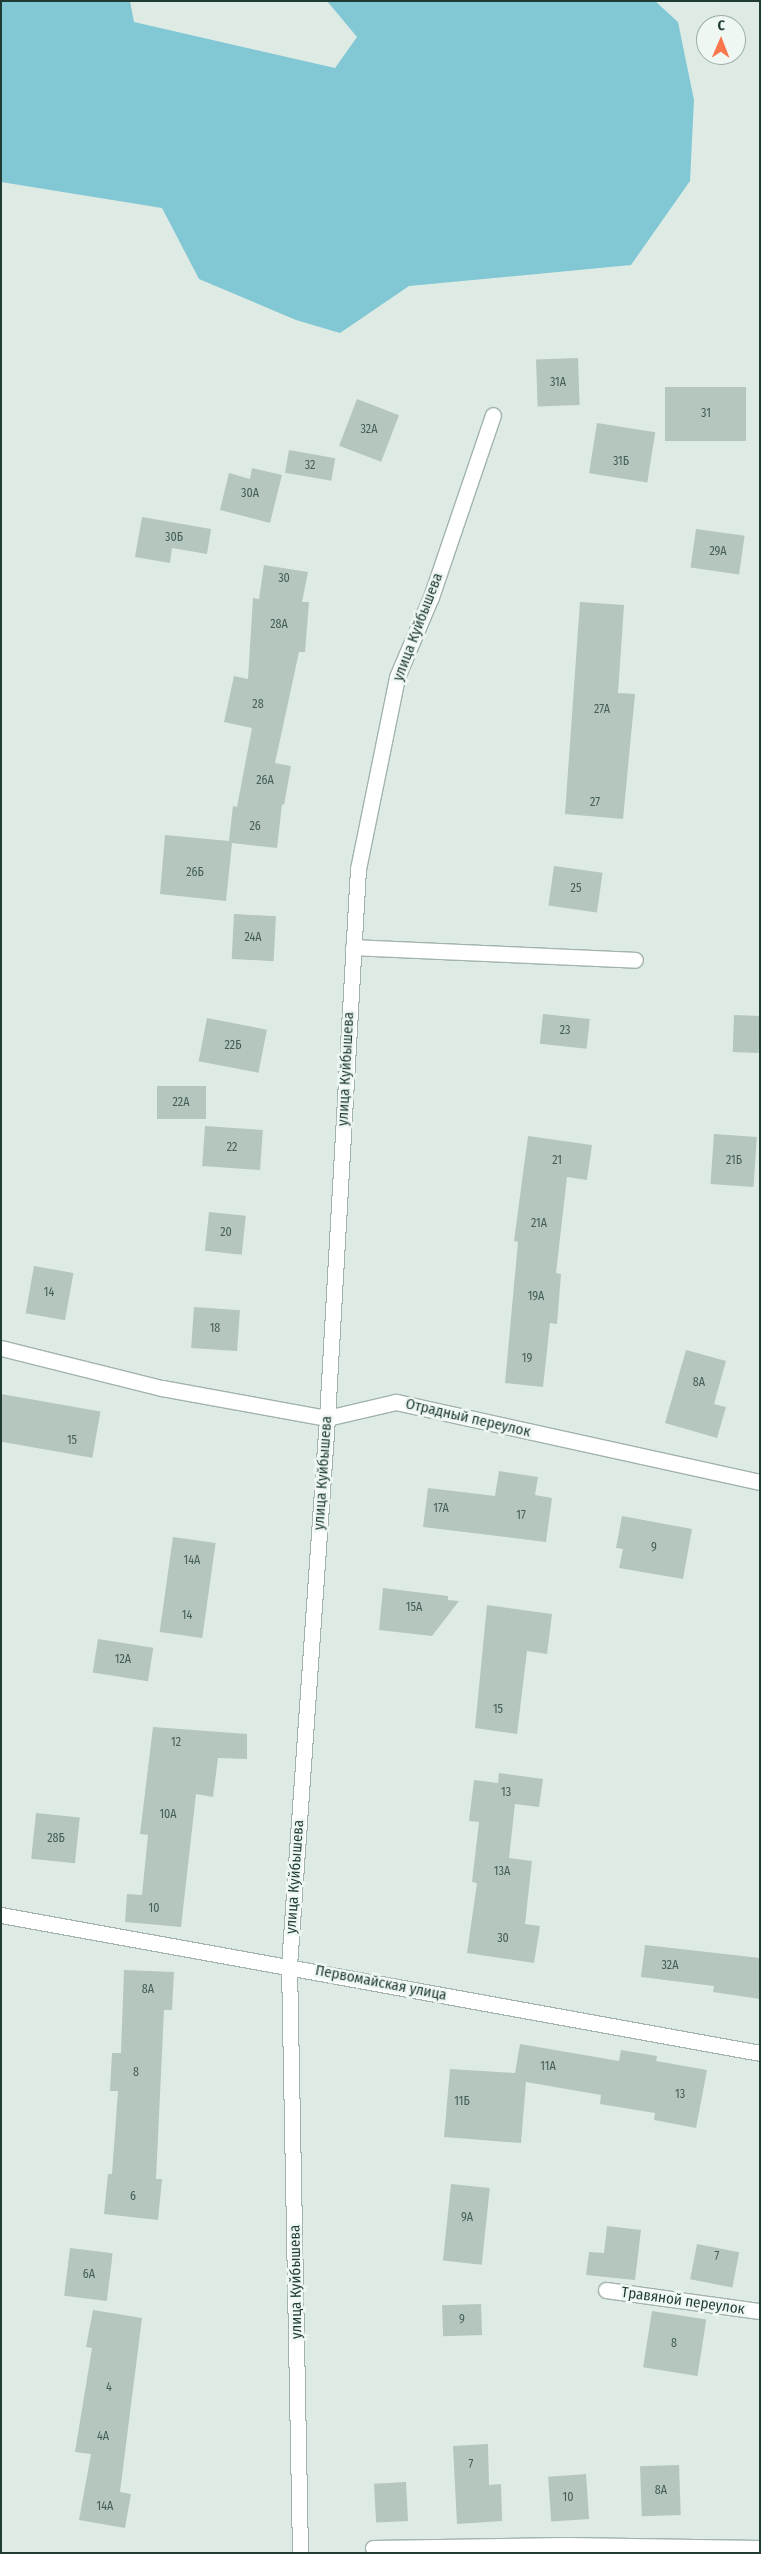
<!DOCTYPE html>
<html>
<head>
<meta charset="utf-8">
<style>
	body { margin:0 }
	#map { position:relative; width:761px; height:2554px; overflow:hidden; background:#deebe5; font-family:"Fira Sans Condensed",sans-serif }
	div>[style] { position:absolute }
	.water>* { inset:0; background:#82c7d4 }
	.building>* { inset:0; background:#b4c6be; transform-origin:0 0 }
	.roads { filter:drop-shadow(1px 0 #a1b3ac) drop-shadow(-1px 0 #a1b3ac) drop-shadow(0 1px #a1b3ac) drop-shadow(0 -1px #a1b3ac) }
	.minor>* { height:15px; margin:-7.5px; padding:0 7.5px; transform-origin:7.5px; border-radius:7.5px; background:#fff }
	span { translate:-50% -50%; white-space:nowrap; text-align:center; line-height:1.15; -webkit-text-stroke:5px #eff7f3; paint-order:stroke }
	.number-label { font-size:12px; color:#445e56 }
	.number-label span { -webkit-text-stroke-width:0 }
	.street-label { font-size:15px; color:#1f3b34 }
	.frame { position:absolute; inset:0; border:2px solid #1f3b34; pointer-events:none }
	.north { position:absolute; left:696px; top:15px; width:50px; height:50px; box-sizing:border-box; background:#eff7f3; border:1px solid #9caca7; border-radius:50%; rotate:1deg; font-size:14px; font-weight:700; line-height:20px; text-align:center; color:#1f3b34 }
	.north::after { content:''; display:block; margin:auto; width:18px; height:22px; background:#fa774e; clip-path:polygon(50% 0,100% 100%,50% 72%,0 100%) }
</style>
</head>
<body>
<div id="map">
	<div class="water">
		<div style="clip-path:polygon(1px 1px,130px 1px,134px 22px,335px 68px,357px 37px,327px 1px,655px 1px,678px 22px,694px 100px,690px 181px,631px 265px,409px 286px,340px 333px,296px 320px,199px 279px,162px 208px,1px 182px)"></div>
	</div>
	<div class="building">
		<div style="left:578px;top:358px;width:47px;height:42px;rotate:88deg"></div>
		<div style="left:665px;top:387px;width:81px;height:54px"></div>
		<div style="left:357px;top:399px;width:45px;height:50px;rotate:21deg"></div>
		<div style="left:597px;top:423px;width:59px;height:51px;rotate:9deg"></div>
		<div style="left:289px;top:450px;width:47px;height:23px;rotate:10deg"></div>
		<div style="clip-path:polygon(252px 468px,282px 475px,270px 523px,220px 510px,229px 473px,250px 479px)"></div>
		<div style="clip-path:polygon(142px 517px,211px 529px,207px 554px,172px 548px,170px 563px,135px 557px)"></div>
		<div style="left:696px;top:529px;width:49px;height:39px;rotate:8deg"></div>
		<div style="clip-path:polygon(264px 565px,308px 572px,302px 602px,309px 602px,305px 652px,299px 652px,275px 763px,291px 766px,284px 805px,282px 804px,277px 848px,232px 843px,226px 901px,160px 894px,165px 835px,229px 841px,233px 806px,237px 807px,252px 728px,224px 722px,234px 676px,248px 679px,253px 598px,259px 599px)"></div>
		<div style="clip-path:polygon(580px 602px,624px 605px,618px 693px,635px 694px,623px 819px,565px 814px)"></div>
		<div style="left:554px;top:866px;width:49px;height:40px;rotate:8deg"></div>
		<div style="left:234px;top:914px;width:42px;height:45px;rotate:3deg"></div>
		<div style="left:543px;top:1014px;width:47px;height:30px;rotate:6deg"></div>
		<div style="left:734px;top:1015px;width:26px;height:37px;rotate:2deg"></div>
		<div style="left:207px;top:1018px;width:61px;height:44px;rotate:11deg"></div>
		<div style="left:157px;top:1086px;width:49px;height:33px"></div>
		<div style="left:205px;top:1126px;width:58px;height:40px;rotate:4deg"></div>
		<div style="left:714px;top:1134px;width:43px;height:50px;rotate:4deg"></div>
		<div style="clip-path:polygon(528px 1136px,592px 1145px,587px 1180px,567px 1177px,556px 1273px,561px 1274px,557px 1324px,550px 1323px,543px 1387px,505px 1383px,518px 1242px,514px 1241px)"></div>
		<div style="left:209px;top:1212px;width:37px;height:39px;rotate:6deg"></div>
		<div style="left:34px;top:1266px;width:40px;height:48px;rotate:10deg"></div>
		<div style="left:194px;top:1307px;width:46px;height:41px;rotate:4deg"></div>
		<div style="clip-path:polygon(686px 1350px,726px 1361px,714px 1404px,726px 1407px,717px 1438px,665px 1423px)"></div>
		<div style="left:1px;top:1394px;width:101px;height:47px;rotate:10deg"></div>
		<div style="clip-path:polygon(499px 1471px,538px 1477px,535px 1495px,552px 1498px,546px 1542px,423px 1527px,428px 1488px,495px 1496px)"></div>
		<div style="clip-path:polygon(622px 1516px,692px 1529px,683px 1579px,619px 1568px,623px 1549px,616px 1548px)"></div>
		<div style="left:173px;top:1537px;width:43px;height:96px;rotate:8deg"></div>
		<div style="clip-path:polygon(383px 1588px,448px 1596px,448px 1600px,459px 1601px,432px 1636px,379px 1630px)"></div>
		<div style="clip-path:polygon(487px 1605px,552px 1614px,547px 1654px,527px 1651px,517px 1734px,475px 1728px)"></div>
		<div style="left:98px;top:1639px;width:56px;height:34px;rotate:9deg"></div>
		<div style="clip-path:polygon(153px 1727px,247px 1734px,247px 1759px,218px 1758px,213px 1797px,196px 1794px,181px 1927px,125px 1922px,127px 1894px,142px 1895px,148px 1835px,140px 1834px)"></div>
		<div style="clip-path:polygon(499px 1773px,543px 1779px,539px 1807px,515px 1804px,509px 1858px,532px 1861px,525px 1924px,540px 1926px,534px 1963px,467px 1953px,477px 1883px,472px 1882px,479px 1822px,469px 1821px,474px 1780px,498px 1783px)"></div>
		<div style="left:36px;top:1813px;width:44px;height:46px;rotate:6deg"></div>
		<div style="clip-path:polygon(645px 1945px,760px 1958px,760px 1999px,713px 1992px,714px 1986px,641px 1977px)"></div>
		<div style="clip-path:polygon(124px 1970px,174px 1972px,172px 2010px,164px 2010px,156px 2179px,162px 2179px,158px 2220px,104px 2214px,108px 2174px,112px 2174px,118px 2091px,110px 2091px,112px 2053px,121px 2053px)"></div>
		<div style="clip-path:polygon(520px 2044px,619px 2061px,621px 2050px,657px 2056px,656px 2061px,707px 2070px,696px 2128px,654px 2120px,655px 2113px,600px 2104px,601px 2095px,526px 2082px,521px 2143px,444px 2137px,450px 2069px,515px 2073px)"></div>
		<div style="left:451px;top:2184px;width:39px;height:77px;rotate:6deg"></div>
		<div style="clip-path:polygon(607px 2226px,641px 2230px,635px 2280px,586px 2275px,589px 2252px,604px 2253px)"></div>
		<div style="left:697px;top:2244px;width:43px;height:36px;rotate:11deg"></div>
		<div style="left:70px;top:2248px;width:43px;height:48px;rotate:7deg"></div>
		<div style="left:481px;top:2304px;width:31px;height:39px;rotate:88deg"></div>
		<div style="clip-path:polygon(93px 2310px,142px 2318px,120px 2492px,131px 2494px,125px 2528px,79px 2520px,91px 2454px,75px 2452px,92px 2348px,86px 2347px)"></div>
		<div style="left:652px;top:2311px;width:55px;height:57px;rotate:9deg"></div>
		<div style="clip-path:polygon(488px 2444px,489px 2485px,501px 2484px,502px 2521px,457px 2524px,453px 2446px)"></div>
		<div style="left:679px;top:2465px;width:50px;height:39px;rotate:88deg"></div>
		<div style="left:586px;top:2474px;width:45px;height:38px;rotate:86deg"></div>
		<div style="left:406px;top:2482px;width:39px;height:32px;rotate:87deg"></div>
	</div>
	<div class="roads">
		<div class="minor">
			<div style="left:353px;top:947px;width:282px;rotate:2.6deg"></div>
			<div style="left:1px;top:1348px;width:166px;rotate:14deg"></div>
			<div style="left:162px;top:1388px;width:168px;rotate:10.3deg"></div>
			<div style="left:327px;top:1418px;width:71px;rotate:-13.1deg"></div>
			<div style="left:396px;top:1402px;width:373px;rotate:12.4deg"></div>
			<div style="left:1px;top:1915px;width:771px;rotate:10.3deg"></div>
			<div style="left:606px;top:2290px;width:155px;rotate:7.8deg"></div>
			<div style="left:373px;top:2548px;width:194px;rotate:-0.9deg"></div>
			<div style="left:567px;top:2545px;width:193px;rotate:0.9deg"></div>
			<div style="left:300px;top:2553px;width:587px;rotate:-91.07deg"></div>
			<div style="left:289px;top:1966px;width:549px;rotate:-86.03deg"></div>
			<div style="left:327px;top:1418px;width:550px;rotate:-86.77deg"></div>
			<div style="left:358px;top:869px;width:196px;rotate:-78.5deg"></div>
			<div style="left:397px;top:677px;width:87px;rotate:-67deg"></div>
			<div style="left:431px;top:597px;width:192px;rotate:-71.2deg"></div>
		</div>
	</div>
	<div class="number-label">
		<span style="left:558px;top:383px">31А</span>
		<span style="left:706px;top:414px">31</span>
		<span style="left:369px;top:430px">32А</span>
		<span style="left:621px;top:462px">31Б</span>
		<span style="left:310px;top:466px">32</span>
		<span style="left:250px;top:494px">30А</span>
		<span style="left:174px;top:538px">30Б</span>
		<span style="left:718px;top:552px">29А</span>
		<span style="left:284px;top:579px">30</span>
		<span style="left:279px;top:625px">28А</span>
		<span style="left:258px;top:705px">28</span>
		<span style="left:602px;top:710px">27А</span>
		<span style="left:265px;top:781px">26А</span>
		<span style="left:595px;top:803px">27</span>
		<span style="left:255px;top:827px">26</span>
		<span style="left:195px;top:873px">26Б</span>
		<span style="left:576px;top:889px">25</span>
		<span style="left:253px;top:938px">24А</span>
		<span style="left:565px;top:1031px">23</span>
		<span style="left:233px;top:1046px">22Б</span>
		<span style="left:181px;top:1103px">22А</span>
		<span style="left:232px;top:1148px">22</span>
		<span style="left:557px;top:1161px">21</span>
		<span style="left:734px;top:1161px">21Б</span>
		<span style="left:539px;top:1224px">21А</span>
		<span style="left:226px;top:1233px">20</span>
		<span style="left:49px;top:1293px">14</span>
		<span style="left:536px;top:1297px">19А</span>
		<span style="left:215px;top:1329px">18</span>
		<span style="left:527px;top:1359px">19</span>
		<span style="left:699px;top:1383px">8А</span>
		<span style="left:72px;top:1441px">15</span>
		<span style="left:441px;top:1509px">17А</span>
		<span style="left:521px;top:1516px">17</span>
		<span style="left:654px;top:1548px">9</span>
		<span style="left:192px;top:1561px">14А</span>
		<span style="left:414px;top:1608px">15А</span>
		<span style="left:187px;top:1616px">14</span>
		<span style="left:123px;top:1660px">12А</span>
		<span style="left:498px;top:1710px">15</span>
		<span style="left:176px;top:1743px">12</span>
		<span style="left:506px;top:1793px">13</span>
		<span style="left:168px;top:1815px">10А</span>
		<span style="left:56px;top:1839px">28Б</span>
		<span style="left:502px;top:1872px">13А</span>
		<span style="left:154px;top:1909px">10</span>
		<span style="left:503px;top:1939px">30</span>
		<span style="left:670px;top:1966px">32А</span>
		<span style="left:148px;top:1990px">8А</span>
		<span style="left:548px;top:2067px">11А</span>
		<span style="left:136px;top:2073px">8</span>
		<span style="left:680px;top:2095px">13</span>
		<span style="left:462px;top:2102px">11Б</span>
		<span style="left:133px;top:2197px">6</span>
		<span style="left:467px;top:2218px">9А</span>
		<span style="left:717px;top:2257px">7</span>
		<span style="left:89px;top:2275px">6А</span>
		<span style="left:462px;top:2320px">9</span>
		<span style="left:674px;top:2344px">8</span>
		<span style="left:109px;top:2388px">4</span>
		<span style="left:103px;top:2437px">4А</span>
		<span style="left:471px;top:2465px">7</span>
		<span style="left:661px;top:2491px">8А</span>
		<span style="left:568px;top:2498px">10</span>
		<span style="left:105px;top:2507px">14А</span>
	</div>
	<div class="street-label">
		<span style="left:418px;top:627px;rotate:-69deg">улица Куйбышева</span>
		<span style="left:346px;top:1069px;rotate:-87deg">улица Куйбышева</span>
		<span style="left:468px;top:1418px;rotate:13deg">Отрадный переулок</span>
		<span style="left:323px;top:1473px;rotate:-86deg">улица Куйбышева</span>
		<span style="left:295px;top:1877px;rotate:-86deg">улица Куйбышева</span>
		<span style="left:381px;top:1983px;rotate:11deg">Первомайская улица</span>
		<span style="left:296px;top:2282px;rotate:-91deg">улица Куйбышева</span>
		<span style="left:683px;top:2301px;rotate:8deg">Травяной переулок</span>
	</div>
	<div class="frame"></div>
	<div class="north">С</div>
</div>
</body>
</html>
